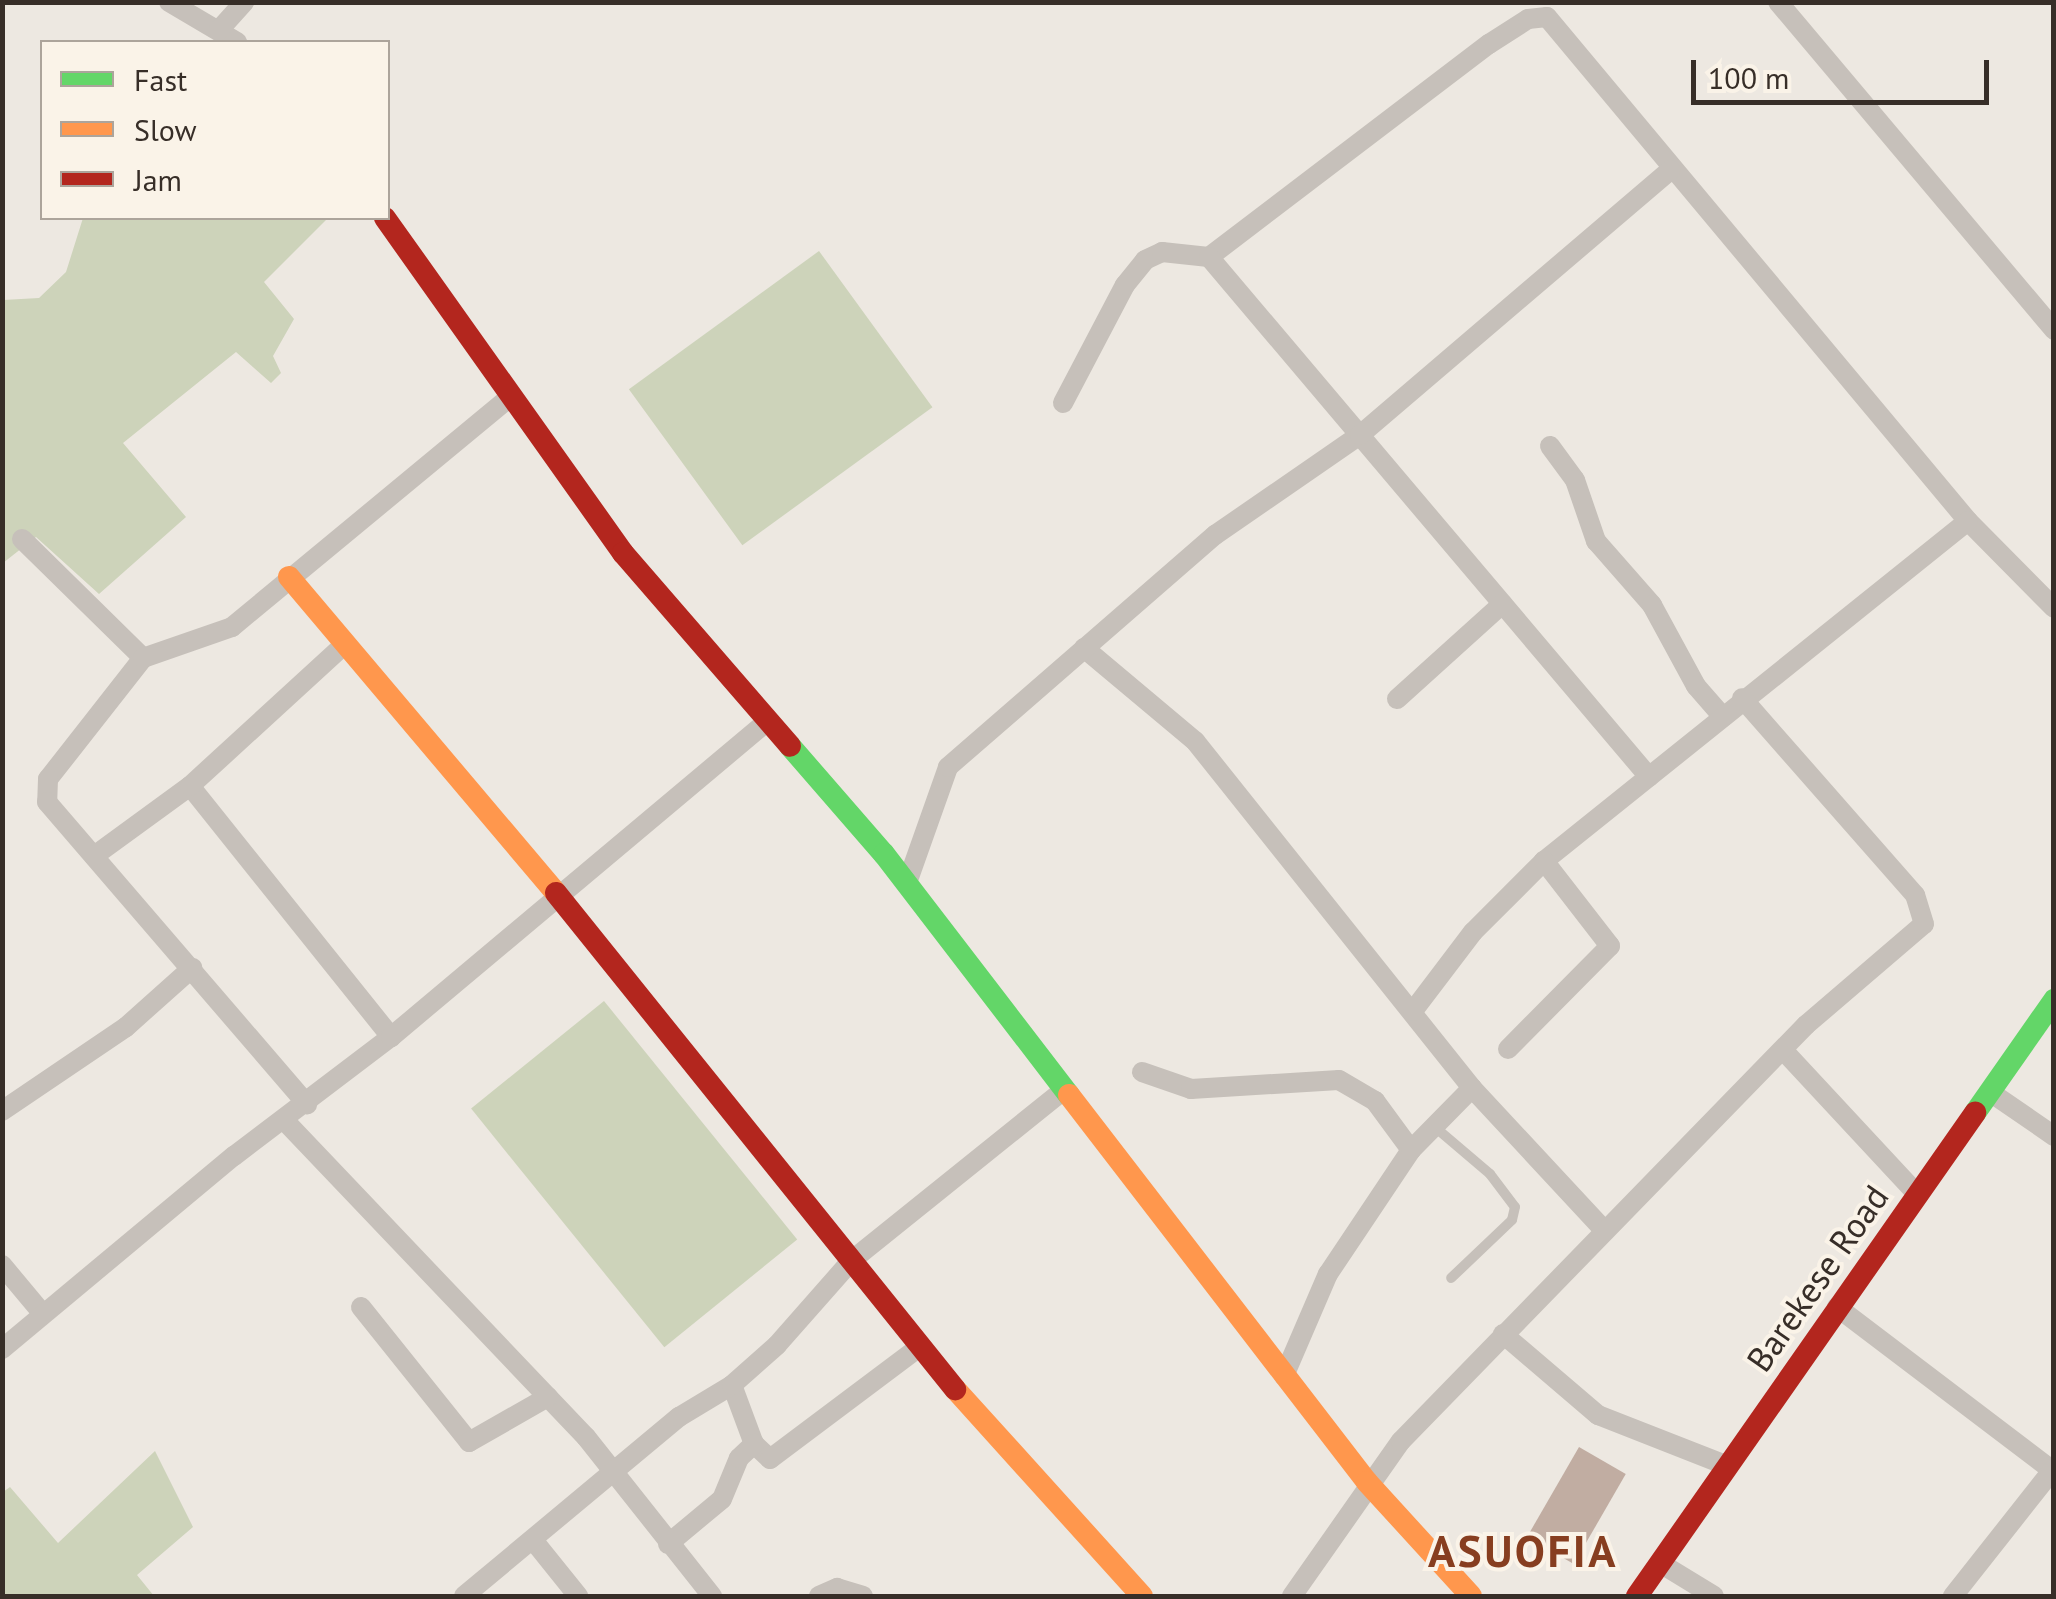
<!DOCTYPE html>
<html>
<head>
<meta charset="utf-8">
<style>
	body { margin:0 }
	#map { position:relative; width:2056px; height:1599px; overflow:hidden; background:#ede8e1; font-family:"PT Sans",sans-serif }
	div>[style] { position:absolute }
	.green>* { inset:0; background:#cdd3ba; transform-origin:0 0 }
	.building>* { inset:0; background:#c1ada2; transform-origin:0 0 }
	.lane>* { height:10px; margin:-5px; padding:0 5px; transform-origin:5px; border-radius:5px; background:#c6c0ba }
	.street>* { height:20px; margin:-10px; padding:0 10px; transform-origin:10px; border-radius:10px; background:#c6c0ba }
	.fast>* { height:22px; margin:-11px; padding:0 11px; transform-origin:11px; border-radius:11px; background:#63d668 }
	.slow>* { height:22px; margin:-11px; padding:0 11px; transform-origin:11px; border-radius:11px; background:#ff974d }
	.jam>* { height:22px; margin:-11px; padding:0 11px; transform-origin:11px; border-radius:11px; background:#b3261e }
	span { translate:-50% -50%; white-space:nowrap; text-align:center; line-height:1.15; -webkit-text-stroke:8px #faf3e8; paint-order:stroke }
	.street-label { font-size:35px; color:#372e28 }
	.district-label { font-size:45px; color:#873e20; font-weight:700; letter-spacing:2.5px }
	.frame { position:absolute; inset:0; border:5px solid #372e28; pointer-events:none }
	.legend { position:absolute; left:40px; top:40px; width:350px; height:180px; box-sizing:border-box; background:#faf3e8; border:2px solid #aca49b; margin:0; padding:12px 18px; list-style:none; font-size:30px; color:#372e28 }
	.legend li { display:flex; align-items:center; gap:20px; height:50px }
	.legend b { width:50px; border:2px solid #aca49b }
	.scale { position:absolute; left:1691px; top:60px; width:298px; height:45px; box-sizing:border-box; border:5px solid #372e28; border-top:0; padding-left:12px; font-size:30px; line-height:35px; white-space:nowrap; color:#372e28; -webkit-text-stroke:8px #faf3e8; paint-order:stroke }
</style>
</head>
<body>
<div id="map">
	<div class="green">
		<div style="clip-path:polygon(83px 218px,328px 218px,264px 282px,294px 319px,273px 356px,281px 373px,271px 383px,236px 352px,123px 443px,186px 517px,99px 594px,36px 537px,3px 563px,3px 300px,39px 298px,66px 272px)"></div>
		<div style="left:819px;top:251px;width:193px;height:235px;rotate:54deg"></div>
		<div style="left:604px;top:1001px;width:307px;height:171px;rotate:51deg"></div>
		<div style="clip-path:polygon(155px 1451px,193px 1527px,137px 1575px,154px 1596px,3px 1596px,3px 1492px,10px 1487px,58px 1543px)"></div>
	</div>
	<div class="building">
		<div style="left:1579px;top:1447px;width:54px;height:104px;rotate:30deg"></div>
	</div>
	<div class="lane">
		<div style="left:1436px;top:1128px;width:71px;rotate:40.4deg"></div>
		<div style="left:1490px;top:1174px;width:41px;rotate:52.9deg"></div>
		<div style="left:1515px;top:1207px;width:13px;rotate:103deg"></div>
		<div style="left:1512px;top:1220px;width:84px;rotate:136.4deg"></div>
	</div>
	<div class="street">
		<div style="left:169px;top:2px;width:79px;rotate:30.5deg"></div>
		<div style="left:1778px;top:2px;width:429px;rotate:49.9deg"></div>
		<div style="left:219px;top:30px;width:38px;rotate:-48deg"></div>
		<div style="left:1209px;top:257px;width:352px;rotate:-37.3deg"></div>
		<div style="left:1489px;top:44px;width:46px;rotate:-32.7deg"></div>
		<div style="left:1528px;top:19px;width:19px;rotate:-6deg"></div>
		<div style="left:1547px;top:17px;width:657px;rotate:50.13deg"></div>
		<div style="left:1968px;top:521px;width:122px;rotate:45.3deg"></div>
		<div style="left:1063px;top:403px;width:133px;rotate:-62.3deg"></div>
		<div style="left:1125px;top:285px;width:32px;rotate:-51deg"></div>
		<div style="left:1145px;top:260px;width:19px;rotate:-25deg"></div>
		<div style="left:1162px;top:252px;width:47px;rotate:6.1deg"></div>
		<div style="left:1209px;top:257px;width:681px;rotate:49.76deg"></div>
		<div style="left:1550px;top:446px;width:42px;rotate:53.7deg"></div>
		<div style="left:1575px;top:480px;width:65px;rotate:71deg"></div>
		<div style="left:1596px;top:541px;width:85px;rotate:48.8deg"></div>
		<div style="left:1652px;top:605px;width:92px;rotate:61.5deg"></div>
		<div style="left:1696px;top:686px;width:41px;rotate:48.9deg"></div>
		<div style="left:22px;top:539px;width:170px;rotate:44.5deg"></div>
		<div style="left:143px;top:658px;width:154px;rotate:128.1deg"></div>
		<div style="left:48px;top:779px;width:23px;rotate:92deg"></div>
		<div style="left:47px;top:802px;width:399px;rotate:49.3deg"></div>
		<div style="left:1084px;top:648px;width:145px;rotate:40deg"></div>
		<div style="left:1195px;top:741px;width:444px;rotate:51.4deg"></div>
		<div style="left:1472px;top:1088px;width:194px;rotate:47.1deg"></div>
		<div style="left:143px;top:658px;width:94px;rotate:-19.2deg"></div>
		<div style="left:232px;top:627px;width:362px;rotate:-39.6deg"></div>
		<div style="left:1397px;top:699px;width:142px;rotate:-42.1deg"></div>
		<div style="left:190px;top:786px;width:322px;rotate:51.3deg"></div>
		<div style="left:94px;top:856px;width:119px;rotate:-36.1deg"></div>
		<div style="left:190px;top:786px;width:210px;rotate:-42.5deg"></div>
		<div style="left:907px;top:883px;width:123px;rotate:-70.5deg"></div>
		<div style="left:948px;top:767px;width:354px;rotate:-41deg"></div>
		<div style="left:1215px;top:535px;width:176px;rotate:-34.6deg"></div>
		<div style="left:1360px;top:435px;width:408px;rotate:-40.5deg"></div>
		<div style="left:1413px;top:1011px;width:99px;rotate:-52.8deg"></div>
		<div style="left:1473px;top:932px;width:100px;rotate:-45deg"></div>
		<div style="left:1544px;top:861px;width:543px;rotate:-38.73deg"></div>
		<div style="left:1508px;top:1049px;width:145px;rotate:-45.3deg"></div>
		<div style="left:1610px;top:946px;width:108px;rotate:-127.8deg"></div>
		<div style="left:1784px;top:1051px;width:197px;rotate:47.1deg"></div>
		<div style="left:1142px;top:1072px;width:52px;rotate:19.1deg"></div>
		<div style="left:1191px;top:1089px;width:148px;rotate:-3.5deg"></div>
		<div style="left:1339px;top:1080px;width:42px;rotate:30.3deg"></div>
		<div style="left:1375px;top:1101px;width:61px;rotate:53.7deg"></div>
		<div style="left:1990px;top:1092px;width:78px;rotate:34.5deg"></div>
		<div style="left:2px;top:1111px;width:150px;rotate:-34.1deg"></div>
		<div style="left:126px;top:1027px;width:89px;rotate:-41.8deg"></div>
		<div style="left:284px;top:1120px;width:438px;rotate:46.4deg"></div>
		<div style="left:586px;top:1437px;width:203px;rotate:51.6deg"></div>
		<div style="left:2px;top:1265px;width:64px;rotate:50.1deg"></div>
		<div style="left:361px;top:1307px;width:173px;rotate:51.3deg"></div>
		<div style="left:469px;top:1442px;width:91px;rotate:-29.7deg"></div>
		<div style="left:1837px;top:1307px;width:270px;rotate:37.2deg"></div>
		<div style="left:1503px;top:1334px;width:125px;rotate:40.5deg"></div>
		<div style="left:1598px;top:1415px;width:140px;rotate:21.4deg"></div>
		<div style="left:2px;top:1349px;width:302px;rotate:-39.8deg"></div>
		<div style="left:234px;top:1156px;width:197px;rotate:-37.2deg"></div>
		<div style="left:391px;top:1037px;width:491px;rotate:-40deg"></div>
		<div style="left:1284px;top:1376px;width:111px;rotate:-66.7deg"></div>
		<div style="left:1328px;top:1274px;width:149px;rotate:-56.2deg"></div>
		<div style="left:1411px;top:1150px;width:87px;rotate:-45.5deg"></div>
		<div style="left:732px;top:1385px;width:63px;rotate:69.6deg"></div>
		<div style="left:754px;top:1444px;width:22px;rotate:43deg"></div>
		<div style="left:770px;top:1459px;width:185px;rotate:-36.9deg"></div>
		<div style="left:533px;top:1540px;width:72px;rotate:51.2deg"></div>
		<div style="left:668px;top:1544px;width:70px;rotate:-39.8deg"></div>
		<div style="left:722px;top:1499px;width:44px;rotate:-67.5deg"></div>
		<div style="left:739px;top:1458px;width:21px;rotate:-43deg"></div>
		<div style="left:1660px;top:1563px;width:63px;rotate:31.4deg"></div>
		<div style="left:464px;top:1596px;width:280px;rotate:-39.8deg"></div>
		<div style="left:679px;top:1417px;width:62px;rotate:-31.1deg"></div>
		<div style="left:732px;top:1385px;width:60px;rotate:-41.6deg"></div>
		<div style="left:777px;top:1345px;width:112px;rotate:-48.6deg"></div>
		<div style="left:851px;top:1261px;width:273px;rotate:-38.8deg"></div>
		<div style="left:819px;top:1596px;width:20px;rotate:-24deg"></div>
		<div style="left:837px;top:1588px;width:27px;rotate:17deg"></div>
		<div style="left:1292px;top:1596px;width:189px;rotate:-54.9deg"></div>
		<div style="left:1401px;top:1441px;width:581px;rotate:-45.77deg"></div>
		<div style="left:1806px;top:1025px;width:155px;rotate:-40.6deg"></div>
		<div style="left:1924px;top:924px;width:30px;rotate:-107deg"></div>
		<div style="left:1915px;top:895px;width:262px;rotate:-131.3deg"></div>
		<div style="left:1953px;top:1596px;width:163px;rotate:-51.7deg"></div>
	</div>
	<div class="fast">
		<div style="left:790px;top:746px;width:143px;rotate:49deg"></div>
		<div style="left:884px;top:854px;width:304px;rotate:52.5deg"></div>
		<div style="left:1975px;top:1113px;width:138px;rotate:-55deg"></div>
	</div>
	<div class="slow">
		<div style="left:289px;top:577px;width:414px;rotate:49.8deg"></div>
		<div style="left:1069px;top:1095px;width:488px;rotate:52.4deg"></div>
		<div style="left:1367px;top:1482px;width:154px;rotate:47.6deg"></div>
		<div style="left:955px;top:1389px;width:279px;rotate:47.9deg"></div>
	</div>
	<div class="jam">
		<div style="left:385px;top:218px;width:411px;rotate:54.6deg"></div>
		<div style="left:623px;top:553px;width:255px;rotate:49.1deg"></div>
		<div style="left:556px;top:893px;width:637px;rotate:51.19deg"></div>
		<div style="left:1637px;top:1596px;width:590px;rotate:-55.02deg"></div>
	</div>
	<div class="street-label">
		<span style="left:1817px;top:1278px;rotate:-55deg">Barekese Road</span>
	</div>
	<div class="district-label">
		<span style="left:1523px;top:1551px">ASUOFIA</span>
	</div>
	<div class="frame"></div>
	<ul class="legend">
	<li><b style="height:12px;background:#63d668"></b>Fast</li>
	<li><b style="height:12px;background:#ff974d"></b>Slow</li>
	<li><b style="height:12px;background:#b3261e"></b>Jam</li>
	</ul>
	<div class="scale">100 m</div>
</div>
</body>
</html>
